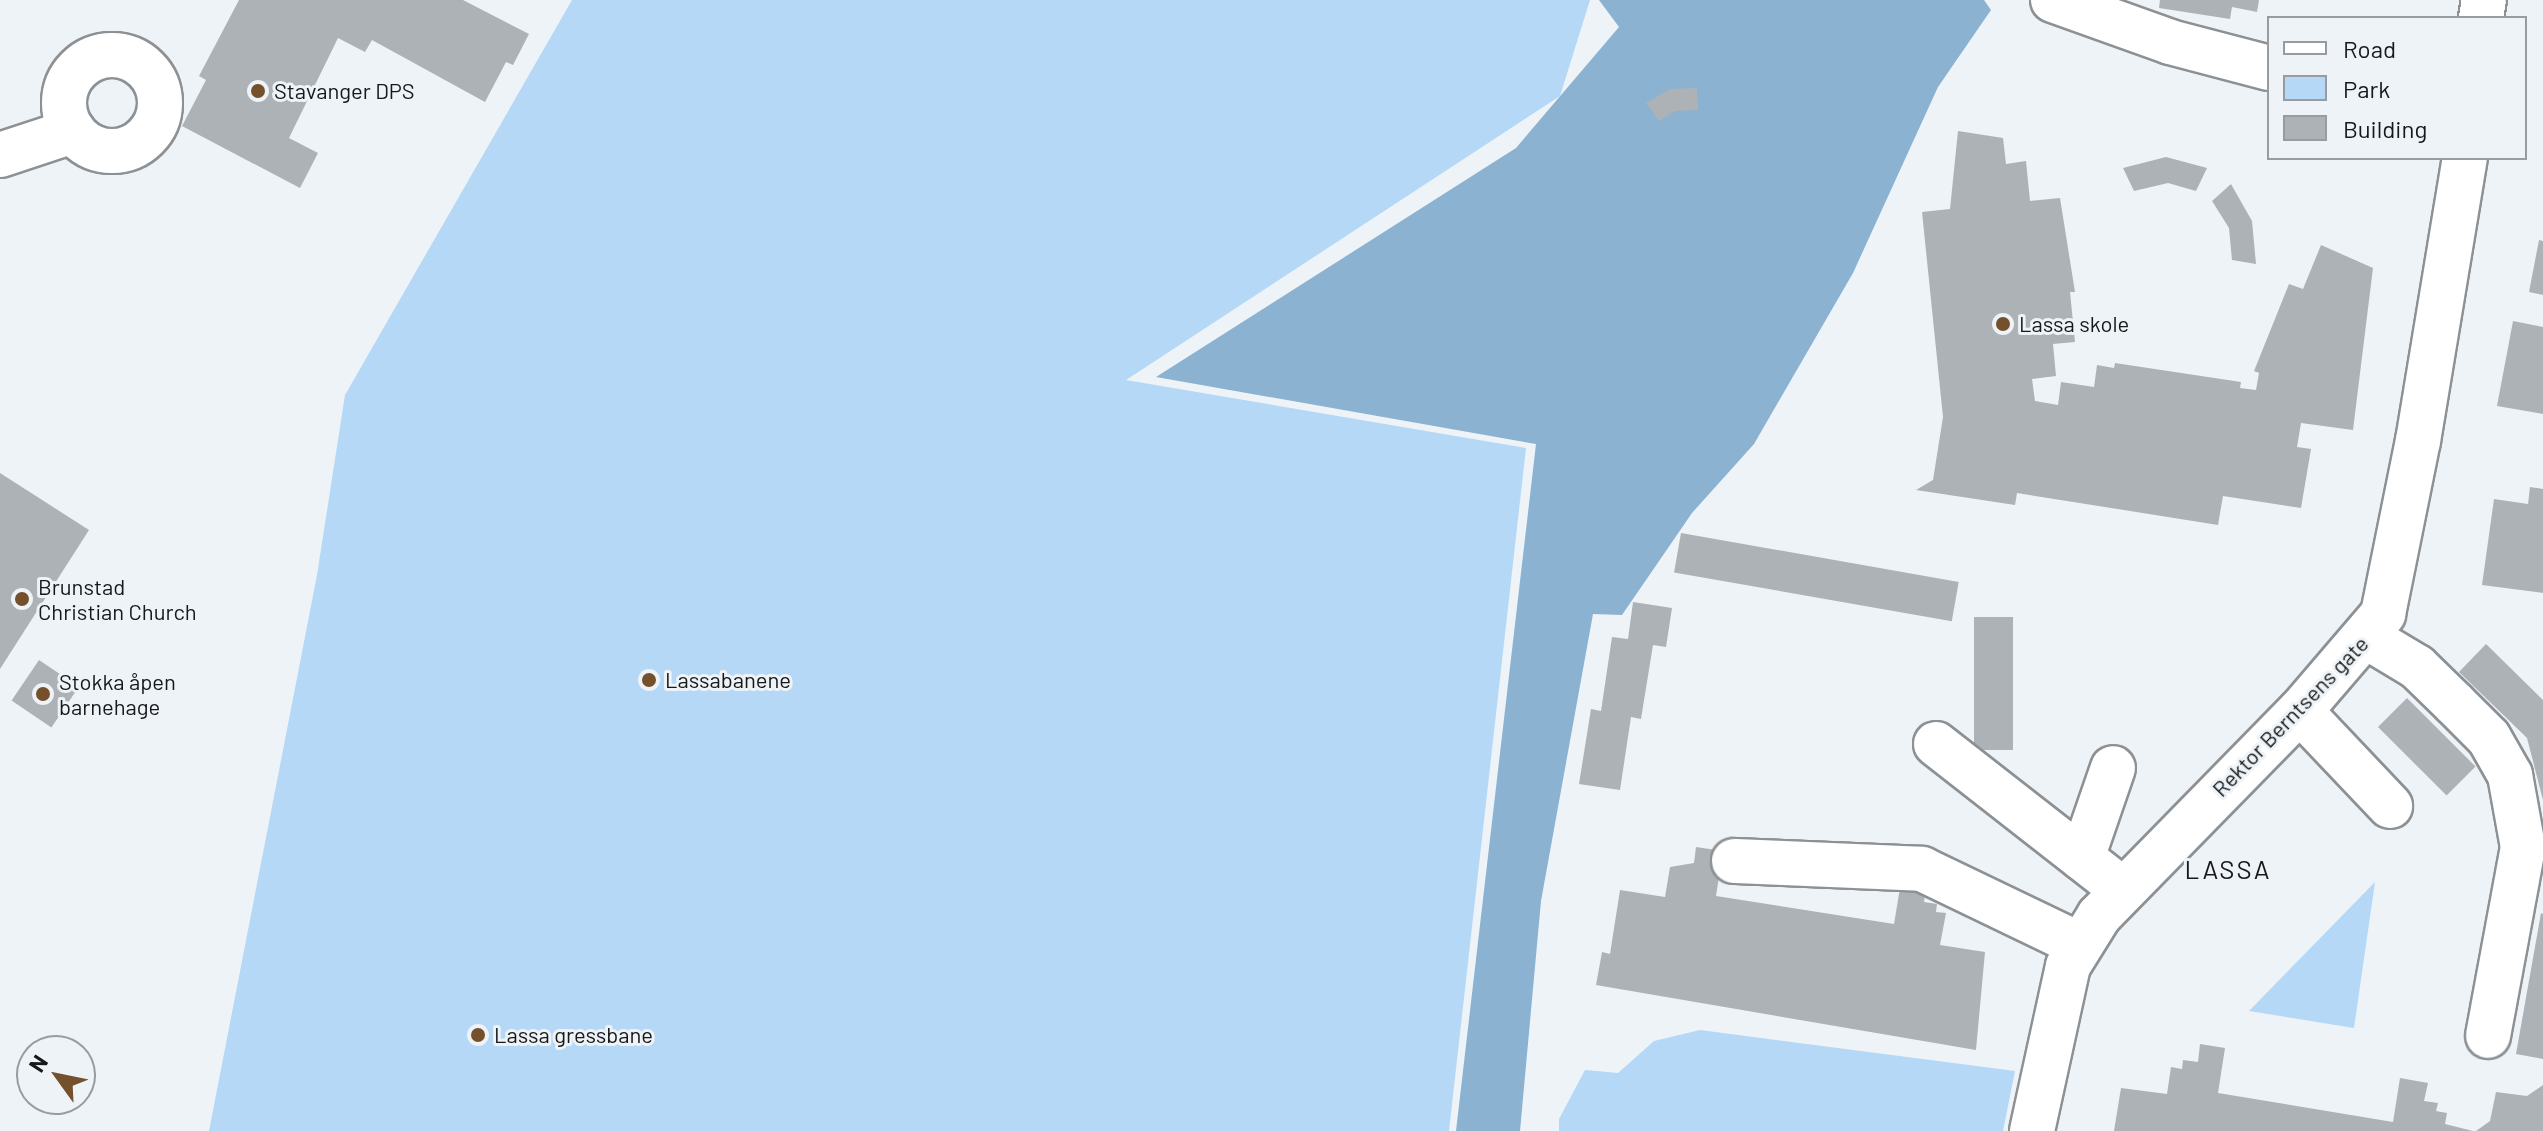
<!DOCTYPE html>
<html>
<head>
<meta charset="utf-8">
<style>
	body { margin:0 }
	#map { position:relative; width:2543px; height:1131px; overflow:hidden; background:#eef3f8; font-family:Barlow,sans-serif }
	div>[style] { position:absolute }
	.green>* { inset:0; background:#b4d8f6 }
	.forest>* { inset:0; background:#8bb2d1 }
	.building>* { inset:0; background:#adb2b7; transform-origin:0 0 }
	.roads { filter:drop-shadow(2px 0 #8c9195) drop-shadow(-2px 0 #8c9195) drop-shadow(0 2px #8c9195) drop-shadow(0 -2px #8c9195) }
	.minor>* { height:44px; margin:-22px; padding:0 22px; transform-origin:22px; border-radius:22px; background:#fff }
	.minor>.ring { margin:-22px; padding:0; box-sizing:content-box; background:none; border:44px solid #fff; border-radius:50% }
	.dots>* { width:22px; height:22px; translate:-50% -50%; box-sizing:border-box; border:4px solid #eef3f8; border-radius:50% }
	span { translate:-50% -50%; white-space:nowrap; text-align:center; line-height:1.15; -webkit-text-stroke:6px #eef3f8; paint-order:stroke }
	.poi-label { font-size:22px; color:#161819 }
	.left { translate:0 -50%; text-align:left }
	.street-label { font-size:22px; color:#161819 }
	.quarter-label { font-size:26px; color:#161819; letter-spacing:2px }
	.legend { position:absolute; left:2267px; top:16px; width:260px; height:144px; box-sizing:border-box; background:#eef3f8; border:2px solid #989b9f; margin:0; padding:10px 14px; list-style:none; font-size:24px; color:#161819 }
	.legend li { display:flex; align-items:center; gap:16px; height:40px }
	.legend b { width:40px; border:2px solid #989b9f }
	.north { position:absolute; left:16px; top:1035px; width:80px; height:80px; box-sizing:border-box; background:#eef3f8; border:2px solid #989b9f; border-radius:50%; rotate:303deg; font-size:22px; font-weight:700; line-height:32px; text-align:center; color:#161819 }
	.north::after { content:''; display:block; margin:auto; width:28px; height:36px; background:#75502c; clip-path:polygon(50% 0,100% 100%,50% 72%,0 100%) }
</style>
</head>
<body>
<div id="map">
	<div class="green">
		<div style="clip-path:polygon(572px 0,1590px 0,1560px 96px,1126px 380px,1526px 448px,1449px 1131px,209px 1131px,317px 575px,345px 395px)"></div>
		<div style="clip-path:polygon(2375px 882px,2354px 1028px,2249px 1011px)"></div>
		<div style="clip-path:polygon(1700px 1030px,2015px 1071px,2003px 1131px,1559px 1131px,1559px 1119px,1585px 1070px,1618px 1073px,1654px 1041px)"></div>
	</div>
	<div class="forest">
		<div style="clip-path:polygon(1599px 0,1984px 0,1991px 10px,1938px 87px,1853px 273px,1754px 444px,1692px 513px,1622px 615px,1593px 614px,1541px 901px,1520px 1131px,1456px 1131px,1536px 444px,1156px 377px,1516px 148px,1619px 27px)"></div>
	</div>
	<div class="building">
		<div style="clip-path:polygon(239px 0,463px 0,529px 34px,513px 65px,506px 62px,485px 102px,372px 40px,365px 52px,338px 38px,289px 138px,318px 153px,300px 188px,182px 126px,206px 80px,199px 76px)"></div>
		<div style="clip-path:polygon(2160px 0,2259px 0,2257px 12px,2232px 7px,2230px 19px,2159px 8px)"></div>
		<div style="clip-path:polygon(1697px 88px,1698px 110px,1675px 111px,1659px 121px,1646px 103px,1670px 89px)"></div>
		<div style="clip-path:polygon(1958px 131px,2003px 138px,2006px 164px,2026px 161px,2030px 201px,2060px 198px,2075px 292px,2070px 292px,2075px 342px,2053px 344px,2056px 376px,2032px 379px,2035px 401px,2058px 405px,2061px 382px,2094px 387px,2097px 365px,2114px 368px,2115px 363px,2241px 382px,2240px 388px,2256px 390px,2259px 373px,2254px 371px,2289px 284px,2303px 289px,2321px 245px,2373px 268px,2353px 430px,2301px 423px,2297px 447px,2311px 449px,2301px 508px,2223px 496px,2218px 525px,2017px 493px,2015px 505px,1916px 490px,1933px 480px,1943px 417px,1922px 212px,1950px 209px)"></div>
		<div style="clip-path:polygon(2166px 157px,2207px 168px,2196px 191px,2168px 183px,2134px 191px,2123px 168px)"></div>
		<div style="clip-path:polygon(2231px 184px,2252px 221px,2256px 264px,2232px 260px,2229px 228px,2212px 201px)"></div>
		<div style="clip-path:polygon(2539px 240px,2543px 241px,2543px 295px,2529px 292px)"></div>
		<div style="clip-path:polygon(2513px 321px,2543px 327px,2543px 414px,2497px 406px)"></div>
		<div style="clip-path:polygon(0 473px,89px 530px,0 669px)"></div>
		<div style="clip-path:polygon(2530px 487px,2543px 489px,2543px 593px,2482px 585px,2494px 499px,2528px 504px)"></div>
		<div style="left:1681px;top:533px;width:282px;height:40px;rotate:10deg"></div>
		<div style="clip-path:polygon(1633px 602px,1672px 608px,1666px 647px,1653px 645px,1641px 719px,1631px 717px,1620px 790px,1579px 784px,1591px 709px,1601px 711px,1612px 637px,1628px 639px)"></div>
		<div style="left:1974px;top:617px;width:39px;height:133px"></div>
		<div style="clip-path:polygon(2486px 644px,2543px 700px,2543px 800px,2527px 738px,2459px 672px)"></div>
		<div style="left:39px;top:660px;width:48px;height:49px;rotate:34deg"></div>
		<div style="left:2407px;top:698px;width:97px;height:41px;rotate:45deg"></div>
		<div style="clip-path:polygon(1696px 847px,1723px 851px,1716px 896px,1894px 924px,1901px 882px,1926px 886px,1924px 902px,1937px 904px,1936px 912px,1946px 913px,1940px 945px,1985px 952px,1976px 1050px,1596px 985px,1602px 952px,1610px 954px,1620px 890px,1665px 897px,1670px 867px,1694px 863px)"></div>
		<div style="clip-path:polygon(2541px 913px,2543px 914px,2543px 1059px,2516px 1054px)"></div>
		<div style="clip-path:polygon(2200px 1044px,2225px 1048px,2218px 1093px,2393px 1122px,2400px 1078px,2428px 1083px,2424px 1101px,2438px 1103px,2436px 1111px,2447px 1113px,2445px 1124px,2473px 1131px,2114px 1131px,2121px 1088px,2167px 1094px,2171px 1067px,2182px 1069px,2183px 1060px,2198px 1062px)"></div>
		<div style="clip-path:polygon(2543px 1085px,2543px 1131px,2476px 1131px,2490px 1121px,2496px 1092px,2527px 1096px)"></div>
	</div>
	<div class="roads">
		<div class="minor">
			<div style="left:2053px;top:0;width:124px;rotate:19.7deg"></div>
			<div style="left:2170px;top:42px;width:102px;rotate:14.7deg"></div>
			<div style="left:2481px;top:18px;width:18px;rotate:-81deg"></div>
			<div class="ring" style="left:64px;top:55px;width:52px;height:52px"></div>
			<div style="left:0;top:155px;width:77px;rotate:-18.2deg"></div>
			<div style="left:2367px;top:637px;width:58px;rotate:31deg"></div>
			<div style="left:2417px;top:667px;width:52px;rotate:44.2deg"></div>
			<div style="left:2454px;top:703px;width:49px;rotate:45deg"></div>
			<div style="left:2489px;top:738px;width:43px;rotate:60.4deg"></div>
			<div style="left:2510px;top:775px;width:73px;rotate:79.8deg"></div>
			<div style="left:2523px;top:847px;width:192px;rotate:100.5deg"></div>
			<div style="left:2300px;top:711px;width:131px;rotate:46.5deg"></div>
			<div style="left:1936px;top:744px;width:237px;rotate:38deg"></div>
			<div style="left:2082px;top:858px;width:95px;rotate:-71deg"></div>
			<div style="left:1734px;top:861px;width:188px;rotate:2.4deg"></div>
			<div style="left:1922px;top:869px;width:175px;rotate:25.7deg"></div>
			<div style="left:2032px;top:1131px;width:169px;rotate:-77.7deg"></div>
			<div style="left:2068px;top:966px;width:59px;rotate:-58.2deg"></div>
			<div style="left:2099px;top:916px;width:287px;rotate:-45.6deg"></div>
			<div style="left:2300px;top:711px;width:128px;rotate:-49.4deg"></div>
			<div style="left:2383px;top:614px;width:177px;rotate:-78.6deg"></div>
			<div style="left:2418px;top:441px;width:287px;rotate:-80.6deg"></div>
		</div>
	</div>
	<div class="dots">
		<div style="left:258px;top:91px;background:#75502c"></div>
		<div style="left:2003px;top:324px;background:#75502c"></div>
		<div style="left:22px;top:599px;background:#75502c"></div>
		<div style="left:649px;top:680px;background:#75502c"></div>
		<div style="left:43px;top:694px;background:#75502c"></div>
		<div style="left:478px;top:1035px;background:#75502c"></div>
	</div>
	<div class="poi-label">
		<span class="left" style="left:274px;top:91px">Stavanger DPS</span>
		<span class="left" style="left:2019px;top:324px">Lassa skole</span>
		<span class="left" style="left:38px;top:599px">Brunstad<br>Christian Church</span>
		<span class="left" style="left:665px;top:680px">Lassabanene</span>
		<span class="left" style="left:59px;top:694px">Stokka åpen<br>barnehage</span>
		<span class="left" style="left:494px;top:1035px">Lassa gressbane</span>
	</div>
	<div class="street-label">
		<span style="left:2290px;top:716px;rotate:-46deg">Rektor Berntsens gate</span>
	</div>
	<div class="quarter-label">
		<span style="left:2228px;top:869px">LASSA</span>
	</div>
	<ul class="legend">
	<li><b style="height:10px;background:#fff"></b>Road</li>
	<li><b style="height:22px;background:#b4d8f6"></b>Park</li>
	<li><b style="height:22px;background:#adb2b7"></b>Building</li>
	</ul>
	<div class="north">N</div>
</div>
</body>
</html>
